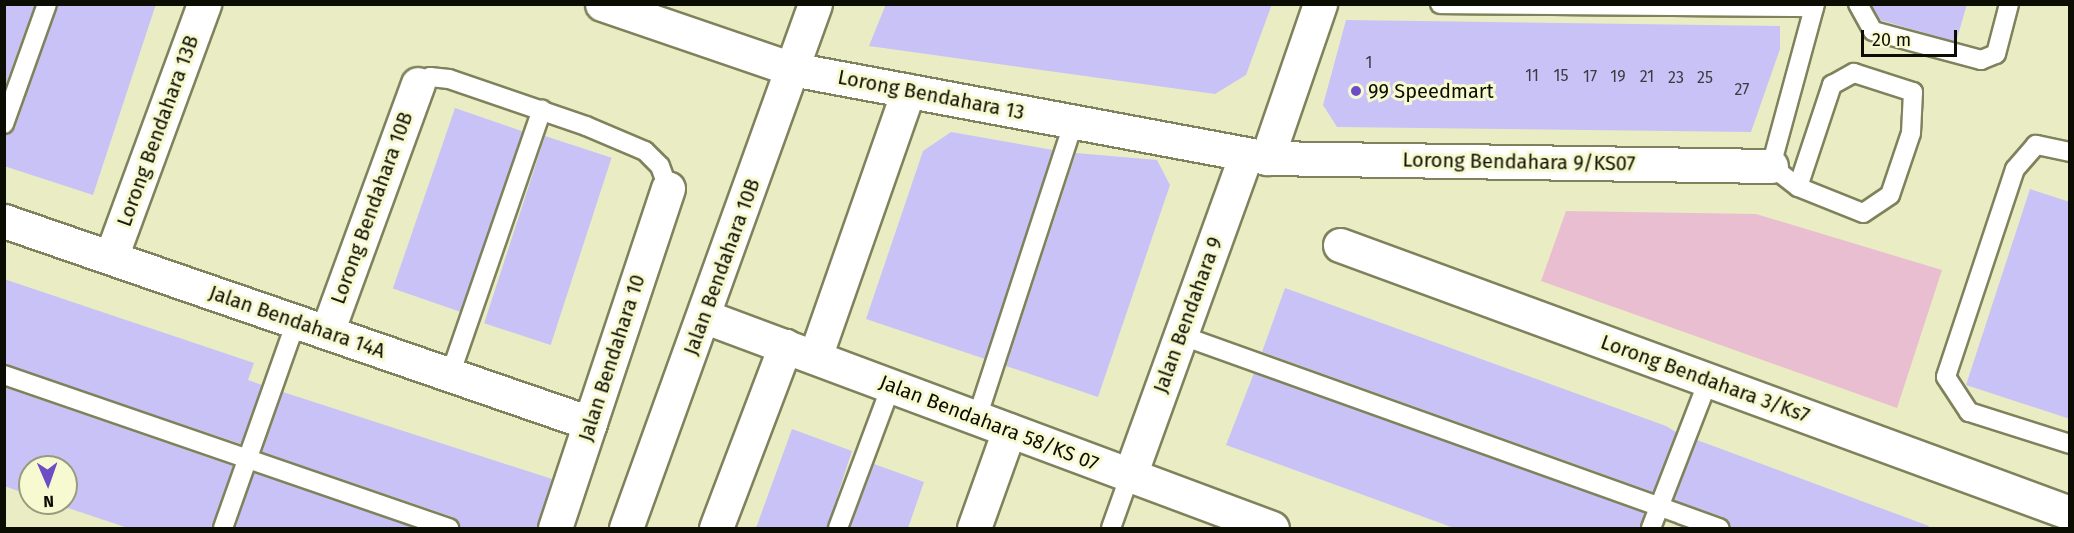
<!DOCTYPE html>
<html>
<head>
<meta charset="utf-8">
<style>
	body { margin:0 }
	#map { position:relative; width:2074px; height:533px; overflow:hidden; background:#eaedc3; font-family:"Fira Sans",sans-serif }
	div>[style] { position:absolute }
	.green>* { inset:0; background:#e9bed0 }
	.building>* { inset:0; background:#c9c2f6; transform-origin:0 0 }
	.roads { filter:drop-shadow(2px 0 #7f825c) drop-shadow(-2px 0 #7f825c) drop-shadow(0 2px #7f825c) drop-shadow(0 -2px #7f825c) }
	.service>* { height:18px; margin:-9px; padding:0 9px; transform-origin:9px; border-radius:9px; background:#fff }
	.minor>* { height:33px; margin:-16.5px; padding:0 16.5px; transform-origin:16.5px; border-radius:16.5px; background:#fff }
	.dots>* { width:16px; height:16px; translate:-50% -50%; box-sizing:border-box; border:3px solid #f7fad0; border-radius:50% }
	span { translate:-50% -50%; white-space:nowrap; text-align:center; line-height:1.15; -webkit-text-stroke:6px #f7fad0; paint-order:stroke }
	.number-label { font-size:16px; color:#3b3a3f }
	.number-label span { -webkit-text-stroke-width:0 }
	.poi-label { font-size:20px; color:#0c0d02 }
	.left { translate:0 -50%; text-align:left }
	.street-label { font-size:20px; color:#0c0d02 }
	.frame { position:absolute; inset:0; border:6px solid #0c0d02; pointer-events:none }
	.north { position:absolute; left:18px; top:455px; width:60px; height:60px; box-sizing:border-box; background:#f7fad0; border:2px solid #999b7e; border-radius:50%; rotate:178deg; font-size:16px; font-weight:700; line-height:24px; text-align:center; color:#0c0d02 }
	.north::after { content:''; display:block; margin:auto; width:21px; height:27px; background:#6d4dc6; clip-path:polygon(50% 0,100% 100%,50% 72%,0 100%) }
	.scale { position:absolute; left:1861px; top:30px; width:96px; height:27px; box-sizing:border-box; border:3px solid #0c0d02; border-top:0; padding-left:8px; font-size:18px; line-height:21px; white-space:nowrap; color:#0c0d02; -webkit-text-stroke:4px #f7fad0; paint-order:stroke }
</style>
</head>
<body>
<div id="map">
	<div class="green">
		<div style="clip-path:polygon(1566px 211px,1756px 214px,1942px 270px,1897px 408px,1541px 281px)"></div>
	</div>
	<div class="building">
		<div style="clip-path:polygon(4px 4px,35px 4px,4px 89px)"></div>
		<div style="clip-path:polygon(58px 4px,156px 4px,93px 195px,4px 166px,4px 135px,15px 128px)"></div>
		<div style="clip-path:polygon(886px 4px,1272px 4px,1246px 75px,1215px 94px,869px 46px)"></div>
		<div style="clip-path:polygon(1871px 4px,1967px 4px,1956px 42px,1880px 20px)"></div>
		<div style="clip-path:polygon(1346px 20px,1780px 26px,1780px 49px,1751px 132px,1337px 127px,1323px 105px)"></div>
		<div style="left:455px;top:108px;width:72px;height:191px;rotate:19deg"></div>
		<div style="clip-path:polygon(951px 132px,1053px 150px,985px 359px,866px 319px,923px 151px)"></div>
		<div style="left:545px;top:136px;width:70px;height:197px;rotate:18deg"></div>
		<div style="clip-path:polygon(1076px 153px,1157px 160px,1170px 185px,1098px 397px,1006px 366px)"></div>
		<div style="clip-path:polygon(2030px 189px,2070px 202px,2070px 419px,1966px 385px)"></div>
		<div style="clip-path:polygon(4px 279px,254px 363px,248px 380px,262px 385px,241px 444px,4px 364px)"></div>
		<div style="clip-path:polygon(1285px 288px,1666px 426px,1676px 432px,1653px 492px,1262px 352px)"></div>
		<div style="clip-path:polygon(1254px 373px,1645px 513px,1640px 528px,1454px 528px,1226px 445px)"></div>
		<div style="clip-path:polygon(4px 387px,233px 466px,212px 528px,128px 528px,53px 503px,66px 503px,66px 467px,30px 467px,30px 495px,4px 486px)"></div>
		<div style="clip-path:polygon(283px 392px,552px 479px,537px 528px,460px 528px,453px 517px,262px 452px)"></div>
		<div style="clip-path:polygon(792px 429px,852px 451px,827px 528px,756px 528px)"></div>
		<div style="clip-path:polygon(1697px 440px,1929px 526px,1928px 528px,1730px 528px,1723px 517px,1674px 500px)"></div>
		<div style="clip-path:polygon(874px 464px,924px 482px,908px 528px,850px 528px)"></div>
		<div style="clip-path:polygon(254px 473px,416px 528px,235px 528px)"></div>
	</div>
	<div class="roads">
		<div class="service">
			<div style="left:1440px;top:4px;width:374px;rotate:0.5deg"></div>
			<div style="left:1858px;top:4px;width:31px;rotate:61deg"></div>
			<div style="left:1873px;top:31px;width:112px;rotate:15deg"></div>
			<div style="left:1981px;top:60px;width:16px;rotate:-22deg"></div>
			<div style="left:1996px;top:54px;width:52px;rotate:-75.4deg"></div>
			<div style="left:418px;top:84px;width:14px;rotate:-30deg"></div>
			<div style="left:430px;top:77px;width:19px;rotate:6deg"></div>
			<div style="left:449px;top:79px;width:145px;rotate:18.9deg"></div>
			<div style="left:586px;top:126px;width:64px;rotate:23deg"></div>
			<div style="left:645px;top:151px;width:21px;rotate:45deg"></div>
			<div style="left:660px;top:166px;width:23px;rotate:70deg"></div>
			<div style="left:4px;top:124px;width:127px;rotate:-70.3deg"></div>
			<div style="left:2070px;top:152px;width:35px;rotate:-168deg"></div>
			<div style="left:2036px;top:145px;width:32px;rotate:131deg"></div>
			<div style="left:2015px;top:169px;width:219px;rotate:108.4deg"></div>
			<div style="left:1946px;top:377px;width:42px;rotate:56.7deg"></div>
			<div style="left:1969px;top:412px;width:106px;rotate:17.6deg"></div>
			<div style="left:1798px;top:187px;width:108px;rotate:-71.6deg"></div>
			<div style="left:1832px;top:85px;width:25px;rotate:-29deg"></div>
			<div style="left:1854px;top:73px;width:62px;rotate:17.9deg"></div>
			<div style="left:1913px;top:92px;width:41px;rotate:92.8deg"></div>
			<div style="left:1911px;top:133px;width:65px;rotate:108.7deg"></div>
			<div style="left:1890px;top:195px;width:32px;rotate:146deg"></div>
			<div style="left:1863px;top:213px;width:70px;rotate:-158.2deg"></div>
			<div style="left:1798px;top:187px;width:34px;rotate:-142deg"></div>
			<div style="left:1771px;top:166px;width:168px;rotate:-74.8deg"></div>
			<div style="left:1180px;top:335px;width:573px;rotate:19.7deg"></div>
			<div style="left:4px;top:375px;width:471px;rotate:19deg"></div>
			<div style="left:450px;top:375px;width:281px;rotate:-70.9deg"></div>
			<div style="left:977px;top:418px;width:311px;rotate:-71.9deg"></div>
			<div style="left:223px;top:528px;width:219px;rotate:-70.5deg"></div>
			<div style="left:838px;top:528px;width:152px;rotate:-69.5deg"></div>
			<div style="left:1111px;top:528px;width:56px;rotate:-70.3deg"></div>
			<div style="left:1651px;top:528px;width:158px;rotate:-68.8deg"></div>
		</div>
		<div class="minor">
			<div style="left:602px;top:4px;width:201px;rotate:18.9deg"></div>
			<div style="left:792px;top:69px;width:483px;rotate:10.6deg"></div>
			<div style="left:1267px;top:158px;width:504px;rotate:0.91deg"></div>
			<div style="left:1267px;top:158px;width:163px;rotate:-71deg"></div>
			<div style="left:4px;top:221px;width:620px;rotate:19.02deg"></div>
			<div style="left:1340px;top:245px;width:778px;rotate:20.16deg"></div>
			<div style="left:111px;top:257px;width:270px;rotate:-69.8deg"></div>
			<div style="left:706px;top:317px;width:604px;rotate:20.45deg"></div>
			<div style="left:327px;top:332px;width:264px;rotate:-69.9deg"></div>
			<div style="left:815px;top:357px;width:282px;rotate:-70.7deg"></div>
			<div style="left:1130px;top:475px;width:341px;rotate:-70.1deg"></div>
			<div style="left:555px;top:528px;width:358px;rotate:-71.6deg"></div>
			<div style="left:626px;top:528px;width:557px;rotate:-70.17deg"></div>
			<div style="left:716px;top:528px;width:195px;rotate:-69.2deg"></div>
			<div style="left:974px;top:528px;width:104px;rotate:-70.3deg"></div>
		</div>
	</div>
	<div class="dots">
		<div style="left:1356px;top:91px;background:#6d4dc6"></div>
	</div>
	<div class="number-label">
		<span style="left:1369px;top:63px">1</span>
		<span style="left:1532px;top:76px">11</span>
		<span style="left:1561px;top:76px">15</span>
		<span style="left:1590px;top:77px">17</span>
		<span style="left:1618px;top:77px">19</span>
		<span style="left:1647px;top:77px">21</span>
		<span style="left:1676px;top:78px">23</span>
		<span style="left:1705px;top:78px">25</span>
		<span style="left:1742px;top:90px">27</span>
	</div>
	<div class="poi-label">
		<span class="left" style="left:1368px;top:91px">99 Speedmart</span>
	</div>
	<div class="street-label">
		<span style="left:931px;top:95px;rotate:11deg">Lorong Bendahara 13</span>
		<span style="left:158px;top:131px;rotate:-70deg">Lorong Bendahara 13B</span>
		<span style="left:1519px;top:162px;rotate:1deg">Lorong Bendahara 9/KS07</span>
		<span style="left:372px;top:208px;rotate:-70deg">Lorong Bendahara 10B</span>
		<span style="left:722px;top:267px;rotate:-70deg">Jalan Bendahara 10B</span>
		<span style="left:1188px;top:315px;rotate:-70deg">Jalan Bendahara 9</span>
		<span style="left:297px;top:322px;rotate:19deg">Jalan Bendahara 14A</span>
		<span style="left:612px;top:358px;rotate:-72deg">Jalan Bendahara 10</span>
		<span style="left:1705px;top:379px;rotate:20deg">Lorong Bendahara 3/Ks7</span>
		<span style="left:989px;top:423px;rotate:21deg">Jalan Bendahara 58/KS 07</span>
	</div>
	<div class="frame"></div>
	<div class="north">N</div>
	<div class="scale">20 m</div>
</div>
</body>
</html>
